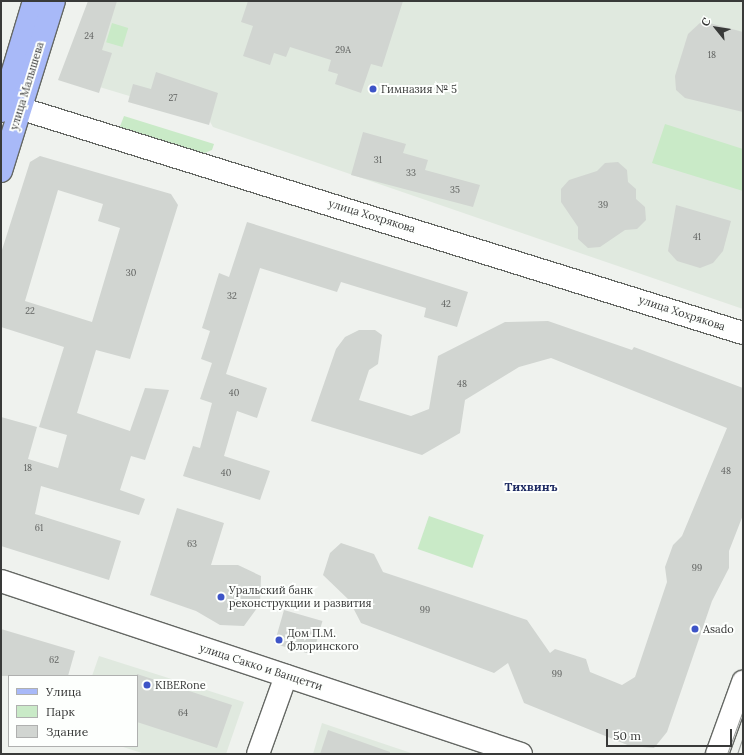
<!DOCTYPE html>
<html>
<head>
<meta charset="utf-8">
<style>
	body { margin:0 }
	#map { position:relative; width:744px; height:755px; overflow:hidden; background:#eff2ee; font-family:Lora,serif }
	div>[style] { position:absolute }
	.built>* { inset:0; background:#e0e9df }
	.green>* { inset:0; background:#c9eac7; transform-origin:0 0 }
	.building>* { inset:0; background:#d1d5d1; transform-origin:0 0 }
	.roads { filter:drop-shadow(1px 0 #656864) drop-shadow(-1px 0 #656864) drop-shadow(0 1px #656864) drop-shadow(0 -1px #656864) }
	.minor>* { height:22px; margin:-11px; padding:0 11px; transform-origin:11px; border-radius:11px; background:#fff }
	.major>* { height:22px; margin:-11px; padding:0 11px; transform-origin:11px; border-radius:11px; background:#a8b9f8 }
	.tram>* { height:1px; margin:-0.5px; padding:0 0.5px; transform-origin:0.5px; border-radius:0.5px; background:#989b98 }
	.dots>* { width:11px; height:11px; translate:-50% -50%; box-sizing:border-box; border:2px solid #fdfffd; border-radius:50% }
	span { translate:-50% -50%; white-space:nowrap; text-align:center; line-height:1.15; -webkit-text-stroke:4px #fdfffd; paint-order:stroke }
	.number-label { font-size:9px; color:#5f615f }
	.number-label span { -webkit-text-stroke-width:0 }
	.street-label { font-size:11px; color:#393a39 }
	.poi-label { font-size:11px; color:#393a39 }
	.left { translate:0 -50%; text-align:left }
	.neighbourhood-label { font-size:12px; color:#1e2b63; font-weight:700 }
	.frame { position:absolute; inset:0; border:2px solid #393a39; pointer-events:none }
	.legend { position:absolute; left:8px; top:675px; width:130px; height:72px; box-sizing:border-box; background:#fdfffd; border:1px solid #afb0af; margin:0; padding:5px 7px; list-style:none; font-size:12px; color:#393a39 }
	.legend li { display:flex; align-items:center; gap:8px; height:20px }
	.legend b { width:20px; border:1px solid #afb0af }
	.north { position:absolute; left:696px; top:8px; width:40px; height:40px; -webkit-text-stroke:3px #fdfffd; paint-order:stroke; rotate:300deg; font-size:11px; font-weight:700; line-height:16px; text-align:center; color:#393a39 }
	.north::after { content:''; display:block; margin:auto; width:14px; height:18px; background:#393a39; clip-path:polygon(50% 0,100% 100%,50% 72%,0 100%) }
	.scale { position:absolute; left:606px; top:729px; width:126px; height:18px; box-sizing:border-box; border:2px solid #393a39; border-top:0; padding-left:5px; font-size:12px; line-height:14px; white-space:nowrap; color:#393a39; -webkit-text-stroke:3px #fdfffd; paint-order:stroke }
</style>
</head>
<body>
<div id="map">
	<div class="built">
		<div style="clip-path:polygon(99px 1px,743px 1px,743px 309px,213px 127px,209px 120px,73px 79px)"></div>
		<div style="clip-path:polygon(99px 656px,244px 702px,226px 754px,145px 754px,120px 746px,137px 746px,137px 676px,92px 676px)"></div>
		<div style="clip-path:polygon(322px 723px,414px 754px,313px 754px)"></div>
	</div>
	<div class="green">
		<div style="left:112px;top:23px;width:17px;height:20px;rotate:17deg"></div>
		<div style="clip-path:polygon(124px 116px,214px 144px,212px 150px,202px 154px,119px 129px)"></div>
		<div style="clip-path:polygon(665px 124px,743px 149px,743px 191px,652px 163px)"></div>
		<div style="left:429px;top:516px;width:58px;height:35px;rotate:19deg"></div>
	</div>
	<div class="building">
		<div style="clip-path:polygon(88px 1px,117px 1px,102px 50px,112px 53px,99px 93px,58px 80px)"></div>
		<div style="clip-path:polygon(248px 1px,403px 1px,382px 67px,371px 64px,361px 93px,335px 84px,338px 74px,328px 71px,331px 60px,290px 47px,286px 57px,274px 53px,270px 65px,243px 56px,253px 26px,241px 22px)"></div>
		<div style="clip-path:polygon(702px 21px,743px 32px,743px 112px,685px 98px,676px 90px,675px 76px,688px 34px)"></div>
		<div style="clip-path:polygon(156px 72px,218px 93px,209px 125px,128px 102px,133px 84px,151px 89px)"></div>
		<div style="clip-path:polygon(363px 132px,406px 144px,403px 153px,428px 160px,425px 170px,480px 185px,473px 207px,351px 175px)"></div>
		<div style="clip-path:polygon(evenodd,40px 156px,171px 194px,178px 205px,130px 359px,96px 350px,77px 413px,130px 431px,145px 388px,169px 390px,145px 460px,131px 456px,120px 490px,145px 499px,139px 515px,41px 486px,35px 514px,121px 541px,109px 580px,1px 546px,1px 417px,37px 427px,28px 459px,58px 468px,67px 435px,39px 427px,64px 347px,1px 327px,1px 253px,30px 162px,40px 156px,58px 190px,103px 204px,98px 221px,120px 228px,92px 322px,25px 301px,58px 190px)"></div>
		<div style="clip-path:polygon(618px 162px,627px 170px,628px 182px,636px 189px,636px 199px,645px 207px,646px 220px,637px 229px,625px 230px,600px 247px,588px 248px,578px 239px,578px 227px,561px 202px,561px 189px,569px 180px,597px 171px,605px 163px)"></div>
		<div style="clip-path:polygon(676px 205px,731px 221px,723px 251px,713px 263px,700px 268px,677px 261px,668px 251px)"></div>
		<div style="clip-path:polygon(247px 222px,468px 292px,457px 327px,424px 317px,426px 308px,341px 282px,337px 292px,260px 268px,226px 374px,267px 388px,257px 418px,237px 411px,224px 456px,270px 471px,260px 500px,183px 476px,193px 446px,200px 448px,212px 403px,200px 399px,212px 363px,201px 359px,210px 331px,202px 328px,219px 273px,229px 277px)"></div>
		<div style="clip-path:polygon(548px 321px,632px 350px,634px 347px,743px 388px,743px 515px,729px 551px,729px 568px,712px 601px,667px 732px,654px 748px,630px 746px,524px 703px,508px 663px,494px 673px,361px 623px,349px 600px,323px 575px,330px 553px,341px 543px,374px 554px,383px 572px,527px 620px,550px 653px,555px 649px,586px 659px,590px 672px,622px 685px,635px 677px,667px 582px,665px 567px,673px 545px,682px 536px,727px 428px,551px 358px,519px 367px,465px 400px,460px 433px,422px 455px,311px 421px,336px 349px,345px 337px,359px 330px,375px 330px,382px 335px,378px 364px,369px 370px,359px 400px,411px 416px,429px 409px,438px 356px,505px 322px)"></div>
		<div style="clip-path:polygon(177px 508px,224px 523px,211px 565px,238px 565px,261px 576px,260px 604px,244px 626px,220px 625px,196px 611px,150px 595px)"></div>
		<div style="left:284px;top:610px;width:40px;height:35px;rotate:16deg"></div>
		<div style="clip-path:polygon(1px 629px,75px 651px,68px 676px,1px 676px)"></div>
		<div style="clip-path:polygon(137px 674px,232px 705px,217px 748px,137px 722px)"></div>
		<div style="clip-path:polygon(328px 730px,390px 752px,390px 754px,320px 754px)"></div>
	</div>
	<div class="roads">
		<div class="minor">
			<div style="left:3px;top:103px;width:775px;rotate:17.27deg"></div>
			<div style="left:1px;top:581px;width:548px;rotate:18.4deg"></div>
			<div style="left:258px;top:754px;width:83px;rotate:-70.3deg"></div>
			<div style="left:717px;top:754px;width:77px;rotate:-70.1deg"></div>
		</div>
		<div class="major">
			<div style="left:1px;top:111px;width:115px;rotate:-73.3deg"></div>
			<div style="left:1px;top:171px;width:178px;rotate:-72.7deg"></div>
		</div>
	</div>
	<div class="tram">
		<div style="left:727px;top:754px;width:47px;rotate:-70deg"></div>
		<div style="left:737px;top:754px;width:18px;rotate:-71deg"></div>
	</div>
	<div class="dots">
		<div style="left:373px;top:89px;background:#3e54c7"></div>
		<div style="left:221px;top:597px;background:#3e54c7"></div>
		<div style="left:695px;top:629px;background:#3e54c7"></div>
		<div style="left:279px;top:640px;background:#3e54c7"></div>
		<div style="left:147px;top:685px;background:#3e54c7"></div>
	</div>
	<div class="number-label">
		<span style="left:89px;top:36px">24</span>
		<span style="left:343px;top:50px">29А</span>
		<span style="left:712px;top:55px">18</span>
		<span style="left:173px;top:98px">27</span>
		<span style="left:378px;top:160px">31</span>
		<span style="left:411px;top:173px">33</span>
		<span style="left:455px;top:190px">35</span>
		<span style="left:603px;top:205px">39</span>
		<span style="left:697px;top:237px">41</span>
		<span style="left:131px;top:273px">30</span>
		<span style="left:232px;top:296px">32</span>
		<span style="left:446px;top:304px">42</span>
		<span style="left:30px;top:311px">22</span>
		<span style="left:462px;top:384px">48</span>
		<span style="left:234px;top:393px">40</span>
		<span style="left:28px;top:468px">18</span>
		<span style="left:726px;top:471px">48</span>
		<span style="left:226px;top:473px">40</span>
		<span style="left:39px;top:528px">61</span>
		<span style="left:192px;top:544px">63</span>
		<span style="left:697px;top:568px">99</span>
		<span style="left:425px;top:610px">99</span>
		<span style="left:54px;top:660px">62</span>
		<span style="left:557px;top:674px">99</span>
		<span style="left:183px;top:713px">64</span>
	</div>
	<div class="street-label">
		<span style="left:27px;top:86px;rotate:-73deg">улица Малышева</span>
		<span style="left:372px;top:216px;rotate:17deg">улица Хохрякова</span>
		<span style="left:682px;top:313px;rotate:18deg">улица Хохрякова</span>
		<span style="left:261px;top:667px;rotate:18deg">улица Сакко и Ванцетти</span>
	</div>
	<div class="poi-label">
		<span class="left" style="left:381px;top:89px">Гимназия № 5</span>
		<span class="left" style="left:229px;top:597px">Уральский банк<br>реконструкции и развития</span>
		<span class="left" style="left:703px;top:629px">Asado</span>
		<span class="left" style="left:287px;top:640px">Дом П.М.<br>Флоринского</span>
		<span class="left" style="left:155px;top:685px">KIBERone</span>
	</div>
	<div class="neighbourhood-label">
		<span style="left:531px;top:487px">Тихвинъ</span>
	</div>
	<div class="frame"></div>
	<ul class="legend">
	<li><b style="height:5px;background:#a8b9f8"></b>Улица</li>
	<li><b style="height:11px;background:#c9eac7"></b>Парк</li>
	<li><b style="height:11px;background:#d1d5d1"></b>Здание</li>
	</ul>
	<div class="north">С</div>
	<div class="scale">50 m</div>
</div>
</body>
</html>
